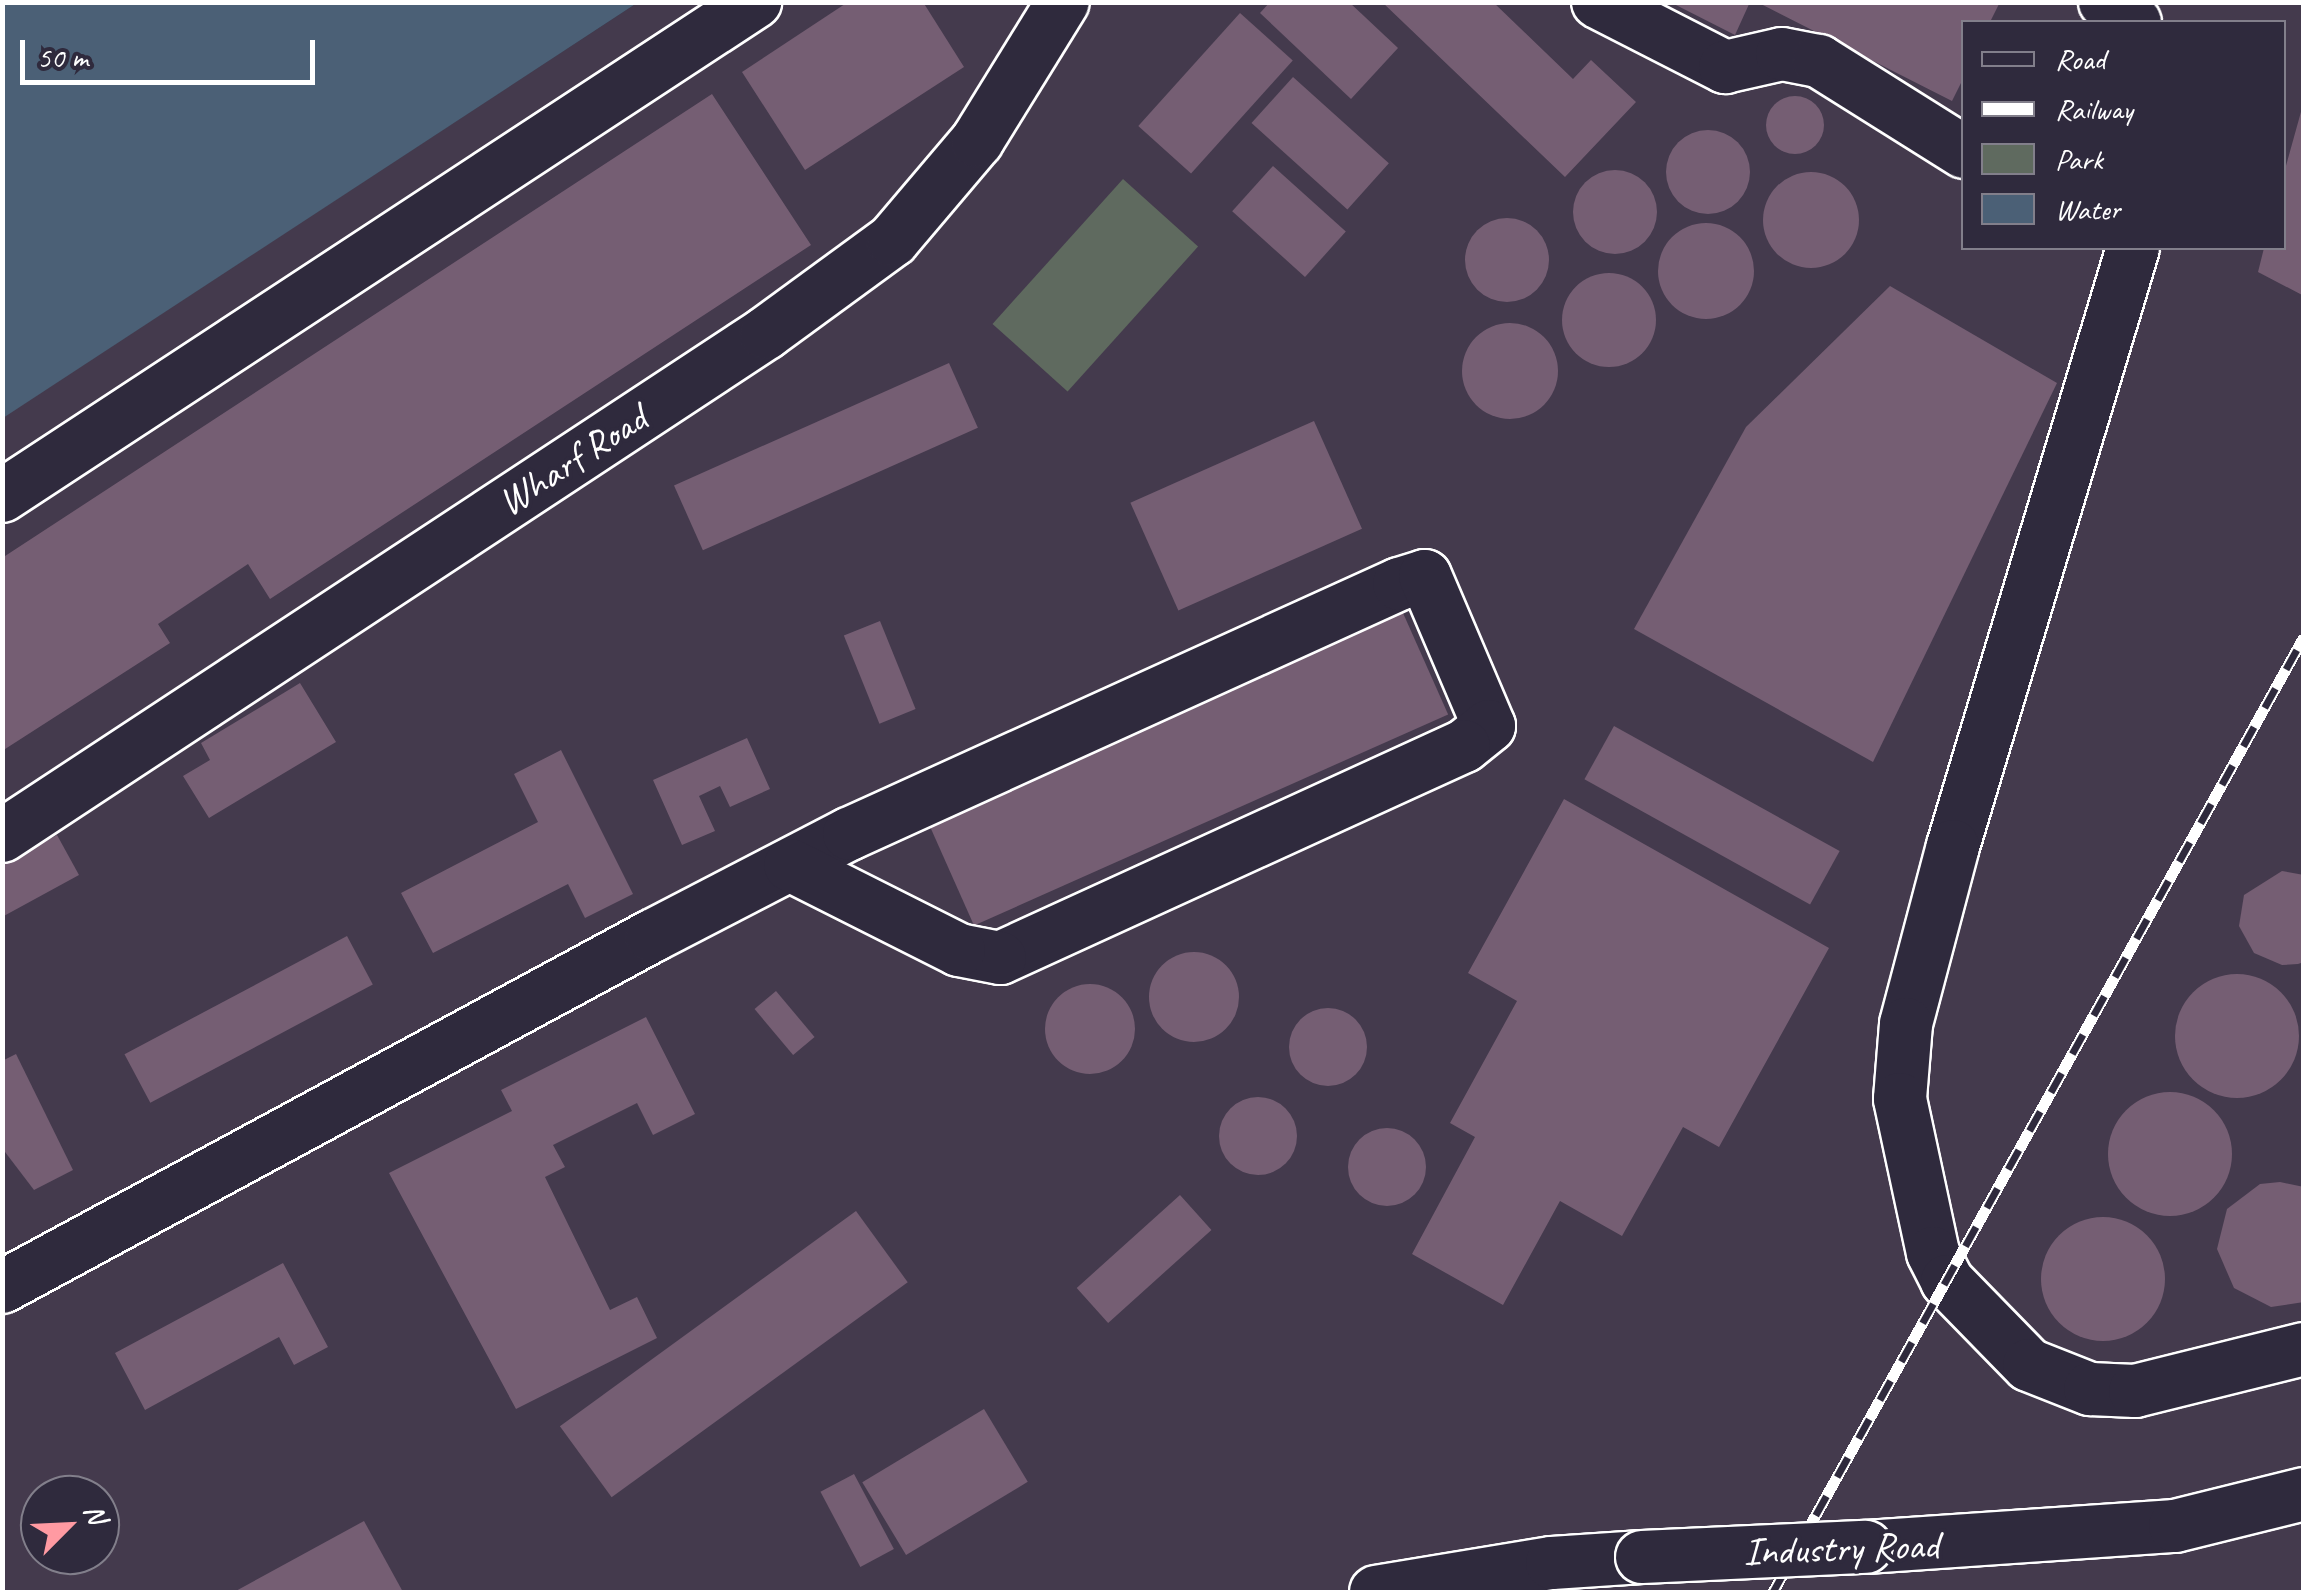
<!DOCTYPE html>
<html>
<head>
<meta charset="utf-8">
<style>
	body { margin:0 }
	#map { position:relative; width:2306px; height:1595px; overflow:hidden; background:#2f2a3d; font-family:Caveat,sans-serif }
	div>[style] { position:absolute }
	.built>* { inset:0; background:#443a4d }
	.green>* { inset:0; background:#5f6a5f; transform-origin:0 0 }
	.water>* { inset:0; background:#4b6076 }
	.building>* { inset:0; background:#755e73; transform-origin:0 0 }
	.round { border-radius:50% }
	.roads { filter:drop-shadow(2px 0 #fff) drop-shadow(-2px 0 #fff) drop-shadow(0 2px #fff) drop-shadow(0 -2px #fff) }
	.minor>* { height:52px; margin:-26px; padding:0 26px; transform-origin:26px; border-radius:26px; background:#2f2a3d }
	.rail>* { height:11px; margin-top:-5.5px; transform-origin:0; background:repeating-linear-gradient(90deg,#2f2a3d 0 22px,#fff 0 44px); box-sizing:border-box; border-block:2px solid #fff }
	.bridges { filter:drop-shadow(2px 0 #fff) drop-shadow(-2px 0 #fff) drop-shadow(0 2px #fff) drop-shadow(0 -2px #fff) }
	.minor-bridge>* { height:52px; margin:-26px; padding:0 26px; transform-origin:26px; border-radius:26px; background:#2f2a3d }
	span { translate:-50% -50%; white-space:nowrap; text-align:center; line-height:1.15; -webkit-text-stroke:8px #2f2a3d; paint-order:stroke }
	.street-label { font-size:40px; color:#fff }
	.frame { position:absolute; inset:0; border:5px solid #fff; pointer-events:none }
	.legend { position:absolute; left:1961px; top:20px; width:325px; height:230px; box-sizing:border-box; background:#2f2a3d; border:2px solid #827f8b; margin:0; padding:12px 18px; list-style:none; font-size:30px; color:#fff }
	.legend li { display:flex; align-items:center; gap:20px; height:50px }
	.legend b { width:50px; border:2px solid #827f8b }
	.north { position:absolute; left:20px; top:1475px; width:100px; height:100px; box-sizing:border-box; background:#2f2a3d; border:2px solid #827f8b; border-radius:50%; rotate:66deg; font-size:28px; font-weight:700; line-height:40px; text-align:center; color:#fff }
	.north::after { content:''; display:block; margin:auto; width:35px; height:45px; background:#ff9aa2; clip-path:polygon(50% 0,100% 100%,50% 72%,0 100%) }
	.scale { position:absolute; left:20px; top:40px; width:295px; height:45px; box-sizing:border-box; border:5px solid #fff; border-top:0; padding-left:12px; font-size:30px; line-height:35px; white-space:nowrap; color:#fff; -webkit-text-stroke:8px #2f2a3d; paint-order:stroke }
</style>
</head>
<body>
<div id="map">
	<div class="built">
		<div style="clip-path:polygon(evenodd,637px 3px,2303px 3px,2303px 1592px,3px 1592px,2px 418px,637px 3px,1964px 22px,2284px 22px,2284px 248px,1964px 248px,1964px 22px,637px 3px,40px 1495px,100px 1495px,100px 1555px,40px 1555px,40px 1495px)"></div>
	</div>
	<div class="green">
		<div style="left:1123px;top:179px;width:101px;height:195px;rotate:42deg"></div>
	</div>
	<div class="water">
		<div style="clip-path:polygon(3px 2px,637px 2px,637px 3px,3px 418px)"></div>
	</div>
	<div class="building">
		<div style="clip-path:polygon(848px 2px,923px 2px,964px 67px,805px 170px,742px 72px)"></div>
		<div style="clip-path:polygon(1270px 2px,1349px 2px,1398px 48px,1351px 99px,1260px 13px)"></div>
		<div style="clip-path:polygon(1382px 2px,1493px 2px,1573px 79px,1591px 60px,1636px 102px,1565px 177px)"></div>
		<div style="clip-path:polygon(1670px 2px,1750px 2px,1735px 35px)"></div>
		<div style="clip-path:polygon(1757px 2px,2000px 2px,1990px 22px,1964px 22px,1964px 77px,1952px 101px)"></div>
		<div style="left:1240px;top:13px;width:71px;height:152px;rotate:42deg"></div>
		<div style="left:1293px;top:77px;width:129px;height:62px;rotate:42deg"></div>
		<div style="clip-path:polygon(712px 94px,811px 245px,270px 599px,248px 564px,158px 624px,170px 643px,2px 751px,2px 558px)"></div>
		<div class="round" style="left:1766px;top:96px;width:58px;height:58px"></div>
		<div style="clip-path:polygon(2304px 101px,2304px 296px,2258px 272px,2264px 248px,2284px 248px,2284px 173px)"></div>
		<div class="round" style="left:1666px;top:130px;width:84px;height:84px"></div>
		<div style="left:1273px;top:166px;width:98px;height:61px;rotate:42deg"></div>
		<div class="round" style="left:1573px;top:170px;width:84px;height:84px"></div>
		<div class="round" style="left:1763px;top:172px;width:96px;height:96px"></div>
		<div class="round" style="left:1465px;top:218px;width:84px;height:84px"></div>
		<div class="round" style="left:1658px;top:223px;width:96px;height:96px"></div>
		<div class="round" style="left:1562px;top:273px;width:94px;height:94px"></div>
		<div style="clip-path:polygon(1890px 286px,2057px 383px,1873px 762px,1634px 629px,1746px 427px)"></div>
		<div class="round" style="left:1462px;top:323px;width:96px;height:96px"></div>
		<div style="left:949px;top:363px;width:71px;height:301px;rotate:66deg"></div>
		<div style="left:1314px;top:421px;width:118px;height:201px;rotate:66deg"></div>
		<div style="left:1403px;top:613px;width:111px;height:519px;rotate:66deg"></div>
		<div style="left:880px;top:621px;width:95px;height:39px;rotate:68deg"></div>
		<div style="clip-path:polygon(300px 683px,336px 742px,209px 818px,183px 776px,210px 760px,201px 743px)"></div>
		<div style="left:1614px;top:726px;width:258px;height:61px;rotate:29deg"></div>
		<div style="clip-path:polygon(747px 738px,770px 789px,730px 807px,720px 786px,699px 796px,715px 831px,682px 845px,653px 780px)"></div>
		<div style="clip-path:polygon(561px 750px,633px 894px,585px 918px,568px 884px,433px 953px,401px 893px,538px 822px,514px 774px)"></div>
		<div style="clip-path:polygon(1564px 799px,1829px 948px,1719px 1147px,1683px 1127px,1622px 1236px,1560px 1201px,1503px 1305px,1412px 1254px,1475px 1137px,1450px 1123px,1517px 1001px,1468px 973px)"></div>
		<div style="clip-path:polygon(57px 835px,79px 875px,2px 917px,2px 865px)"></div>
		<div style="clip-path:polygon(2282px 871px,2304px 875px,2304px 962px,2298px 964px,2282px 965px,2254px 953px,2239px 926px,2244px 895px)"></div>
		<div style="left:347px;top:936px;width:55px;height:252px;rotate:62deg"></div>
		<div class="round" style="left:1149px;top:952px;width:90px;height:90px"></div>
		<div class="round" style="left:2175px;top:974px;width:124px;height:124px"></div>
		<div class="round" style="left:1045px;top:984px;width:90px;height:90px"></div>
		<div style="left:776px;top:991px;width:60px;height:28px;rotate:50deg"></div>
		<div class="round" style="left:1289px;top:1008px;width:78px;height:78px"></div>
		<div style="clip-path:polygon(646px 1017px,695px 1114px,653px 1135px,637px 1103px,553px 1145px,565px 1167px,545px 1177px,610px 1310px,637px 1297px,657px 1338px,516px 1409px,389px 1173px,512px 1111px,501px 1090px)"></div>
		<div style="clip-path:polygon(16px 1054px,73px 1170px,34px 1190px,2px 1148px,2px 1061px)"></div>
		<div class="round" style="left:2108px;top:1092px;width:124px;height:124px"></div>
		<div class="round" style="left:1219px;top:1097px;width:78px;height:78px"></div>
		<div class="round" style="left:1348px;top:1128px;width:78px;height:78px"></div>
		<div style="clip-path:polygon(2280px 1182px,2304px 1187px,2304px 1302px,2271px 1307px,2234px 1288px,2217px 1249px,2227px 1209px,2260px 1184px)"></div>
		<div style="left:1180px;top:1195px;width:47px;height:139px;rotate:48deg"></div>
		<div style="left:856px;top:1211px;width:88px;height:366px;rotate:54deg"></div>
		<div class="round" style="left:2041px;top:1217px;width:124px;height:124px"></div>
		<div style="clip-path:polygon(283px 1263px,328px 1347px,294px 1365px,279px 1337px,145px 1410px,115px 1353px)"></div>
		<div style="left:984px;top:1409px;width:85px;height:142px;rotate:59deg"></div>
		<div style="left:854px;top:1474px;width:85px;height:38px;rotate:62deg"></div>
		<div style="clip-path:polygon(364px 1521px,403px 1592px,234px 1592px)"></div>
	</div>
	<div class="roads">
		<div class="minor">
			<div style="left:1598px;top:2px;width:143px;rotate:27.1deg"></div>
			<div style="left:1725px;top:67px;width:58px;rotate:-12.8deg"></div>
			<div style="left:1782px;top:54px;width:38px;rotate:11deg"></div>
			<div style="left:1819px;top:61px;width:171px;rotate:32.1deg"></div>
			<div style="left:2105px;top:2px;width:36px;rotate:34deg"></div>
			<div style="left:2133px;top:248px;width:625px;rotate:106.75deg"></div>
			<div style="left:1953px;top:846px;width:184px;rotate:104.8deg"></div>
			<div style="left:1906px;top:1024px;width:75px;rotate:94.6deg"></div>
			<div style="left:1900px;top:1099px;width:157px;rotate:77.9deg"></div>
			<div style="left:1933px;top:1253px;width:31px;rotate:63deg"></div>
			<div style="left:1947px;top:1281px;width:117px;rotate:45.7deg"></div>
			<div style="left:2029px;top:1365px;width:66px;rotate:21.5deg"></div>
			<div style="left:2090px;top:1389px;width:45px;rotate:2.5deg"></div>
			<div style="left:2135px;top:1391px;width:174px;rotate:-14deg"></div>
			<div style="left:2px;top:496px;width:901px;rotate:-33.27deg"></div>
			<div style="left:2px;top:836px;width:915px;rotate:-33.36deg"></div>
			<div style="left:766px;top:333px;width:157px;rotate:-36.2deg"></div>
			<div style="left:893px;top:240px;width:130px;rotate:-49.7deg"></div>
			<div style="left:977px;top:141px;width:163px;rotate:-58.3deg"></div>
			<div style="left:2px;top:1287px;width:739px;rotate:-28.37deg"></div>
			<div style="left:652px;top:936px;width:222px;rotate:-27.4deg"></div>
			<div style="left:849px;top:834px;width:604px;rotate:-24.44deg"></div>
			<div style="left:1399px;top:584px;width:27px;rotate:-17deg"></div>
			<div style="left:1425px;top:576px;width:163px;rotate:66.9deg"></div>
			<div style="left:1489px;top:726px;width:32px;rotate:141deg"></div>
			<div style="left:1464px;top:746px;width:510px;rotate:155.44deg"></div>
			<div style="left:1000px;top:958px;width:42px;rotate:-169deg"></div>
			<div style="left:959px;top:950px;width:189px;rotate:-153.3deg"></div>
			<div style="left:1866px;top:1547px;width:310px;rotate:-3.9deg"></div>
			<div style="left:2175px;top:1526px;width:133px;rotate:-13.9deg"></div>
			<div style="left:1376px;top:1592px;width:178px;rotate:-9.4deg"></div>
			<div style="left:1552px;top:1563px;width:90px;rotate:-3.8deg"></div>
		</div>
	</div>
	<div class="rail">
		<div style="left:1773px;top:1592px;width:1093px;rotate:-60.93deg"></div>
	</div>
	<div class="bridges">
		<div class="minor-bridge">
			<div style="left:1642px;top:1557px;width:224px;rotate:-2.6deg"></div>
		</div>
	</div>
	<div class="street-label">
		<span style="left:572px;top:460px;rotate:-33deg">Wharf Road</span>
		<span style="left:1841px;top:1548px;rotate:-2deg">Industry Road</span>
	</div>
	<div class="frame"></div>
	<ul class="legend">
	<li><b style="height:12px;background:#2f2a3d"></b>Road</li>
	<li><b style="height:12px;background:#fff"></b>Railway</li>
	<li><b style="height:28px;background:#5f6a5f"></b>Park</li>
	<li><b style="height:28px;background:#4b6076"></b>Water</li>
	</ul>
	<div class="north">N</div>
	<div class="scale">50 m</div>
</div>
</body>
</html>
